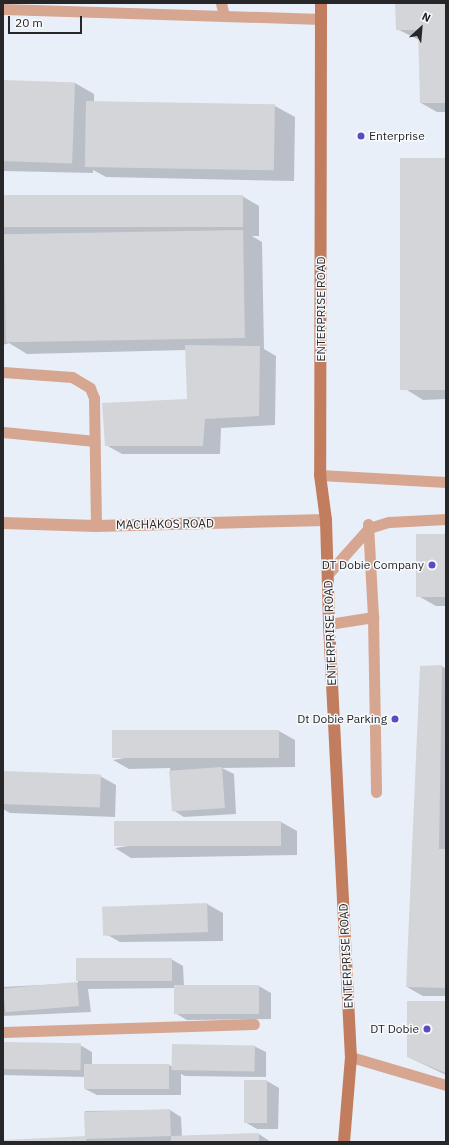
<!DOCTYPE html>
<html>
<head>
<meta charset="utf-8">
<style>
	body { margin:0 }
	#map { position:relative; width:449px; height:1145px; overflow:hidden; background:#f7f9fc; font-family:"IBM Plex Sans",sans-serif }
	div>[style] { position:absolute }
	.built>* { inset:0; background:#e9eff9; transform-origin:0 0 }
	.shadow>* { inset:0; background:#0003 }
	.building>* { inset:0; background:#d3d5d9; transform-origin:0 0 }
	.service>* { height:11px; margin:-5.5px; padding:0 5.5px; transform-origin:5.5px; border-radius:5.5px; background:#d6a691 }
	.minor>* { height:12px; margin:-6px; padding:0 6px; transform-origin:6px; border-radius:6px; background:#d6a691 }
	.secondary>* { height:12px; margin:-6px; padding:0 6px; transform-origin:6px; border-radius:6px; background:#c27c5e }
	.dots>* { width:11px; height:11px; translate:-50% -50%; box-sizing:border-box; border:2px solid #f7f9fc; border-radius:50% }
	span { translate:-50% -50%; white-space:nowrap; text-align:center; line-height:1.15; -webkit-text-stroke:3px #f7f9fc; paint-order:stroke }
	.poi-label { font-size:12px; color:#272729 }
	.left { translate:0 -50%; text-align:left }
	.right { translate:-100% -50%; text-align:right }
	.street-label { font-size:12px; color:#272729 }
	.frame { position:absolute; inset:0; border:4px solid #272729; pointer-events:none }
	.north { position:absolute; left:401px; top:8px; width:40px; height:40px; -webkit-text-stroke:3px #f7f9fc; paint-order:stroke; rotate:26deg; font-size:11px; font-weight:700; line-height:16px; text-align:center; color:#272729 }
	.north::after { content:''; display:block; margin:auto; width:14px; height:18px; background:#272729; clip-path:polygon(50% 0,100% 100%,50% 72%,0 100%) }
	.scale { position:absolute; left:8px; top:16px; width:74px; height:18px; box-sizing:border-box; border:2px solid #272729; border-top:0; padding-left:5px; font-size:12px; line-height:14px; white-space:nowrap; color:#272729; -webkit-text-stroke:3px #f7f9fc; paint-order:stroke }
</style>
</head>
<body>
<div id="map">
	<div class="built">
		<div style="left:3px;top:3px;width:443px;height:1139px"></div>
	</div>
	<div class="shadow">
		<div style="clip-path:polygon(396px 3px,446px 3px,446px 112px,437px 112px,421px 103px,419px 40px,397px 29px)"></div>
		<div style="clip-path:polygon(3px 81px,75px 83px,94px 94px,94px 102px,275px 106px,295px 117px,294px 181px,106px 177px,93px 170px,93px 173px,3px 171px)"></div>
		<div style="clip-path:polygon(446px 159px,446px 399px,423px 400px,407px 390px)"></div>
		<div style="clip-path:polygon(242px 196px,259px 206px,259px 236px,252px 236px,262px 242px,264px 349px,276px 356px,275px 425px,221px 428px,220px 454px,122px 454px,106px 445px,188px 400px,186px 350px,27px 354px,9px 343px,3px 345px,3px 198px)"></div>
		<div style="clip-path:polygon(446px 535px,446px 606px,436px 606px,420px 597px)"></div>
		<div style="clip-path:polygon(442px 666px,446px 669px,446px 996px,423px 996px,407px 987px,421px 667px)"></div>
		<div style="clip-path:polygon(279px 731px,295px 740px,295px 767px,222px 768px,234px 774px,236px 814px,184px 817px,173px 810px,170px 768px,129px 769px,113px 760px)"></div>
		<div style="clip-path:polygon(3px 772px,100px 776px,116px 785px,115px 817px,10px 813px,3px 809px)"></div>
		<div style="clip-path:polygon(281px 822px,297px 831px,297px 855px,131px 858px,115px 848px)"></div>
		<div style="clip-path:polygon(207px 904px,223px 913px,223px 941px,120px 942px,104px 933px)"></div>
		<div style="clip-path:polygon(171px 959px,183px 966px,184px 986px,259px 986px,271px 993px,271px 1019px,187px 1020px,175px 1013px,175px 988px,88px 989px,91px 1012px,3px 1016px,3px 987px,78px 983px,77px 960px)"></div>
		<div style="clip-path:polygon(446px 1002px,446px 1075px,408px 1057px)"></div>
		<div style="clip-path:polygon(3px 1043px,80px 1045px,92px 1052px,92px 1065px,169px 1065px,173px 1067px,254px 1046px,266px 1052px,266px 1077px,185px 1076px,181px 1074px,181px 1095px,97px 1095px,85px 1089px,85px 1077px,3px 1075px)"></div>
		<div style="clip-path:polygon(267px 1081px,279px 1088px,278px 1129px,257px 1129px,245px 1122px)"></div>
		<div style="clip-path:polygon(170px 1110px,181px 1117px,182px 1136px,259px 1134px,271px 1142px,3px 1142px,87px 1137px,85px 1111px)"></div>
	</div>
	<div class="building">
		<div style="clip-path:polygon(395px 3px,446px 3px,446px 103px,420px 103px,418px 30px,396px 30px)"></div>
		<div style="left:3px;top:80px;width:72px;height:81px;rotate:2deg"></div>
		<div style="left:86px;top:101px;width:189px;height:66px;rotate:1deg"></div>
		<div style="left:446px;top:158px;width:232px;height:46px;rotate:90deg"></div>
		<div style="left:243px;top:195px;width:32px;height:240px;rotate:90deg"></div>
		<div style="left:243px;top:230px;width:108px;height:239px;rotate:89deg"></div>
		<div style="clip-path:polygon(185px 345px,260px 346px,259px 416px,205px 419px,203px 446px,105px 446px,102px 403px,187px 399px)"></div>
		<div style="left:416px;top:534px;width:30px;height:63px"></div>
		<div style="clip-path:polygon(442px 665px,439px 849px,446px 849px,446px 988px,406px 987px,420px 666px)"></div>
		<div style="left:279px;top:730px;width:28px;height:167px;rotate:90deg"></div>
		<div style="left:222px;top:767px;width:41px;height:53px;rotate:86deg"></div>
		<div style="left:3px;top:771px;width:98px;height:33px;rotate:2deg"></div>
		<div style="left:281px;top:821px;width:25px;height:167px;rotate:90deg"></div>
		<div style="left:207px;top:903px;width:29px;height:105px;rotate:88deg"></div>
		<div style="left:172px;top:958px;width:23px;height:96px;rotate:90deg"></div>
		<div style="left:77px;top:982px;width:24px;height:74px;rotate:85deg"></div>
		<div style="left:174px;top:985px;width:85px;height:29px"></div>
		<div style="clip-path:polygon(407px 1001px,446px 1001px,446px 1073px,407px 1057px)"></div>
		<div style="left:3px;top:1042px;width:78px;height:27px;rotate:1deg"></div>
		<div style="left:172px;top:1044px;width:83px;height:26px;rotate:1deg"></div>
		<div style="left:169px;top:1064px;width:25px;height:85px;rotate:90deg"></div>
		<div style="left:244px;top:1080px;width:23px;height:43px"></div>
		<div style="left:170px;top:1109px;width:27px;height:86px;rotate:88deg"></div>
		<div style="clip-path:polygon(259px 1133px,259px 1142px,171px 1142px,171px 1136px)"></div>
		<div style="clip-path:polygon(86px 1136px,86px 1142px,3px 1142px,3px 1140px)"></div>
	</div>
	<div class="service">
		<div style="left:221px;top:3px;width:13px;rotate:77deg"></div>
		<div style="left:3px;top:9px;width:318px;rotate:1.8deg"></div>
		<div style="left:3px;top:372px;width:69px;rotate:4.1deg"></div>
		<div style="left:72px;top:377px;width:21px;rotate:31deg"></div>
		<div style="left:90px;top:388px;width:11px;rotate:68deg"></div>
		<div style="left:94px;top:398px;width:128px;rotate:89.1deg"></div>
		<div style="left:3px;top:432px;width:92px;rotate:5.6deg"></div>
		<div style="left:320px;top:475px;width:126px;rotate:3.2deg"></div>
		<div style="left:368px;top:524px;width:93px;rotate:86.9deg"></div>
		<div style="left:373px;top:617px;width:175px;rotate:89deg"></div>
		<div style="left:327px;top:575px;width:63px;rotate:-48.2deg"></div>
		<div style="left:369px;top:528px;width:21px;rotate:-17deg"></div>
		<div style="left:389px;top:522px;width:57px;rotate:-3deg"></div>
		<div style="left:329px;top:624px;width:45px;rotate:-9deg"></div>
		<div style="left:3px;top:1032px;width:251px;rotate:-1.8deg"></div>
		<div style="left:351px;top:1057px;width:99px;rotate:16.4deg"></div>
	</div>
	<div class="minor">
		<div style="left:3px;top:523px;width:93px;rotate:1.8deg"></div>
		<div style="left:96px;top:526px;width:230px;rotate:-1.5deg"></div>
	</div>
	<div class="secondary">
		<div style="left:321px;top:3px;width:472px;rotate:90.1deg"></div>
		<div style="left:320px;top:475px;width:45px;rotate:82.4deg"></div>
		<div style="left:326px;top:520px;width:104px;rotate:88.3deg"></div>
		<div style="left:329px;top:624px;width:434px;rotate:87.1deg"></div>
		<div style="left:351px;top:1057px;width:85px;rotate:94.7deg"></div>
	</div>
	<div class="dots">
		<div style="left:361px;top:136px;background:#564cc4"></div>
		<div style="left:432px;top:565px;background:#564cc4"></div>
		<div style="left:395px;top:719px;background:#564cc4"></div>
		<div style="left:427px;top:1029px;background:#564cc4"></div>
	</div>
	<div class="poi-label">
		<span class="left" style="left:369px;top:136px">Enterprise</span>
		<span class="right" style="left:424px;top:565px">DT Dobie Company</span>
		<span class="right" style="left:387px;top:719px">Dt Dobie Parking</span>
		<span class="right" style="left:419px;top:1029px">DT Dobie</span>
	</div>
	<div class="street-label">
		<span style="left:321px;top:309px;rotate:-90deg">ENTERPRISE ROAD</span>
		<span style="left:165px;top:524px;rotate:-1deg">MACHAKOS ROAD</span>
		<span style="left:330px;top:633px;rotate:-92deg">ENTERPRISE ROAD</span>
		<span style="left:346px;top:956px;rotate:-93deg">ENTERPRISE ROAD</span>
	</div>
	<div class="frame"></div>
	<div class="north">N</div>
	<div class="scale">20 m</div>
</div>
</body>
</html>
